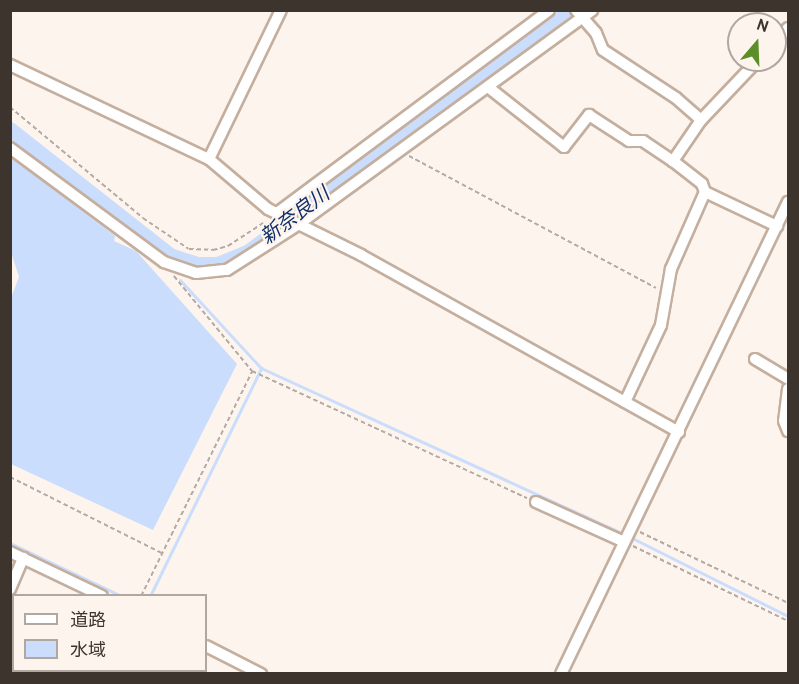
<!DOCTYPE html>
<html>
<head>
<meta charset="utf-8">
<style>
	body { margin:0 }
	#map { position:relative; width:799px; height:684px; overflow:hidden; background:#fdf4ed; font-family:Overpass,"Noto Sans JP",sans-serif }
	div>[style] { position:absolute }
	.water>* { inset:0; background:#caddfc }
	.stream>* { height:3px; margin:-1.5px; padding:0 1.5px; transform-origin:1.5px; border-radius:1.5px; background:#caddfc }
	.river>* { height:16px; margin:-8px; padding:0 8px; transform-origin:8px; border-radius:8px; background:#caddfc }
	.path>* { height:1.5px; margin-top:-0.75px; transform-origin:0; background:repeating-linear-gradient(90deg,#b3aaa3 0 4.5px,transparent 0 7.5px) }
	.roads { filter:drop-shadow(2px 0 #c4af9f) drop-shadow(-2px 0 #c4af9f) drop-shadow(0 2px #c4af9f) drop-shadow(0 -2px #c4af9f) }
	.minor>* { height:10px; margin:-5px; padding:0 5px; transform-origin:5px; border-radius:5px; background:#fff }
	span { translate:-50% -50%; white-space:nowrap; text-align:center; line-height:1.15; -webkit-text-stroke:4.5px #fdf4ed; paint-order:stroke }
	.water-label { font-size:20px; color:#0e2f69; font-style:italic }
	.frame { position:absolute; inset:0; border:12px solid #3d342e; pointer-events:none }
	.legend { position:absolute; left:12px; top:594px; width:195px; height:78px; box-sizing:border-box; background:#fdf4ed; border:2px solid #b0a7a1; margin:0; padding:8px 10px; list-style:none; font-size:18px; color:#3d342e }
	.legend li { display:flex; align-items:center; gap:12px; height:30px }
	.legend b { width:30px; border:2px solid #b0a7a1 }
	.north { position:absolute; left:727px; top:12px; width:60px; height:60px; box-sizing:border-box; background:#fdf4ed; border:2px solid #b0a7a1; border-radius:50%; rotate:19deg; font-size:16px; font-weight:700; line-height:24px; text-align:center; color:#3d342e }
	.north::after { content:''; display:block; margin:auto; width:21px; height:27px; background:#5c8f28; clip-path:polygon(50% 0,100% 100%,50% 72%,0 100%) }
</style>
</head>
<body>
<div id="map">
	<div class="water">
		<div style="clip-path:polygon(11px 157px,115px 236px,114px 241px,136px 251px,237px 364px,153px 530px,11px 464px,11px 298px,19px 277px,11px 252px)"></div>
	</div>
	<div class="stream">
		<div style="left:42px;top:166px;width:9px;rotate:-54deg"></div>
		<div style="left:180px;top:280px;width:120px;rotate:47.4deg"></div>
		<div style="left:261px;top:368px;width:398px;rotate:24.6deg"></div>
		<div style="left:634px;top:539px;width:172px;rotate:26.6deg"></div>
		<div style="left:10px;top:543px;width:123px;rotate:25.5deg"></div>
		<div style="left:10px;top:568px;width:12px;rotate:-59deg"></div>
		<div style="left:150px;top:596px;width:254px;rotate:-64deg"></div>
	</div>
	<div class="river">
		<div style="left:10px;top:130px;width:204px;rotate:38.2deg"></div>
		<div style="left:170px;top:256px;width:28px;rotate:18deg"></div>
		<div style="left:197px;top:265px;width:21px"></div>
		<div style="left:218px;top:265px;width:32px;rotate:-22deg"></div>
		<div style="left:248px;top:253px;width:406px;rotate:-36.8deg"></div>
	</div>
	<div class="path">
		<div style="left:10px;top:107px;width:173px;rotate:39.8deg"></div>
		<div style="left:143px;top:218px;width:55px;rotate:34deg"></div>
		<div style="left:189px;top:249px;width:24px;rotate:2deg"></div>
		<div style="left:213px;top:250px;width:16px;rotate:-15deg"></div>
		<div style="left:228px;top:246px;width:45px;rotate:-33.3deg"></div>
		<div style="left:409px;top:156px;width:280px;rotate:28.1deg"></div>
		<div style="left:174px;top:276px;width:123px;rotate:50.6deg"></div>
		<div style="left:252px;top:371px;width:303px;rotate:24.8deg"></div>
		<div style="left:10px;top:477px;width:170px;rotate:26.6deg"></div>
		<div style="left:640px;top:532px;width:164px;rotate:25.6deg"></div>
		<div style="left:633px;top:546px;width:172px;rotate:25.8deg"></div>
		<div style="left:141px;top:596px;width:251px;rotate:-63.7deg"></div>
	</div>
	<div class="roads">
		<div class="minor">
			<div style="left:576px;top:10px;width:30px;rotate:49deg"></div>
			<div style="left:596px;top:33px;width:18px;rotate:68deg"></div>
			<div style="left:603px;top:50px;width:87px;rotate:33.3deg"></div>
			<div style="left:676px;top:98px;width:33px;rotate:41deg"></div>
			<div style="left:775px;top:42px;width:19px;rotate:-47deg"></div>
			<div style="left:758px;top:60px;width:83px;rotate:133.5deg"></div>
			<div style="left:701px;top:120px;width:50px;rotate:124.3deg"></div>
			<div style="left:673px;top:161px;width:37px;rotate:38deg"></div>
			<div style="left:702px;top:184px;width:9px;rotate:69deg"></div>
			<div style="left:705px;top:192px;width:80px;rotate:25.3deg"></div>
			<div style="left:10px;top:65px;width:220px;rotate:25.3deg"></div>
			<div style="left:209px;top:159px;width:77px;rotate:40.3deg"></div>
			<div style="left:268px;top:209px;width:104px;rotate:26.3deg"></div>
			<div style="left:361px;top:255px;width:364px;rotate:29.1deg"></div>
			<div style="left:488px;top:87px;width:97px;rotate:38.3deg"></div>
			<div style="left:564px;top:147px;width:41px;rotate:-52deg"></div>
			<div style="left:589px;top:115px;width:48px;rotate:33deg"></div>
			<div style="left:629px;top:141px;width:14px"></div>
			<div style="left:643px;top:141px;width:36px;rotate:34deg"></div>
			<div style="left:10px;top:148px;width:192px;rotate:36.5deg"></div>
			<div style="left:164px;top:262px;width:34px;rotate:19deg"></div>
			<div style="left:196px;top:273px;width:31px;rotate:-6deg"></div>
			<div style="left:227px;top:270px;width:85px;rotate:-32.6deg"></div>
			<div style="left:299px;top:224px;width:363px;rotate:-36.1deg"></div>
			<div style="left:209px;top:159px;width:165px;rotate:-64.2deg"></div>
			<div style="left:277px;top:213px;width:339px;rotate:-36.7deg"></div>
			<div style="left:755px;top:359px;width:39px;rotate:31deg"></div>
			<div style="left:788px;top:389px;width:32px;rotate:97deg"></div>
			<div style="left:784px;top:421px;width:11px;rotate:68deg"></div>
			<div style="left:625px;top:402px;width:85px;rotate:-64.9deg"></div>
			<div style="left:661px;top:325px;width:57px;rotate:-79.9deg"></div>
			<div style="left:671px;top:269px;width:84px;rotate:-66.2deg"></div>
			<div style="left:536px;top:502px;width:97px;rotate:24.4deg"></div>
			<div style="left:10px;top:552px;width:102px;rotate:25.6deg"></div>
			<div style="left:10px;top:589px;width:34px;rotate:-67deg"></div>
			<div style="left:206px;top:646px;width:62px;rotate:27deg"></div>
			<div style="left:125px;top:670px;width:4px;rotate:63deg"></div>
			<div style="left:561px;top:674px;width:524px;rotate:-64.32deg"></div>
		</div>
	</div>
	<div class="water-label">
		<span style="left:296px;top:217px;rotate:-37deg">新奈良川</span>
	</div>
	<div class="frame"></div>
	<ul class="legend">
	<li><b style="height:8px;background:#fff"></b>道路</li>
	<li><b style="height:16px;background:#caddfc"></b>水域</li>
	</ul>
	<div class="north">N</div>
</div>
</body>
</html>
